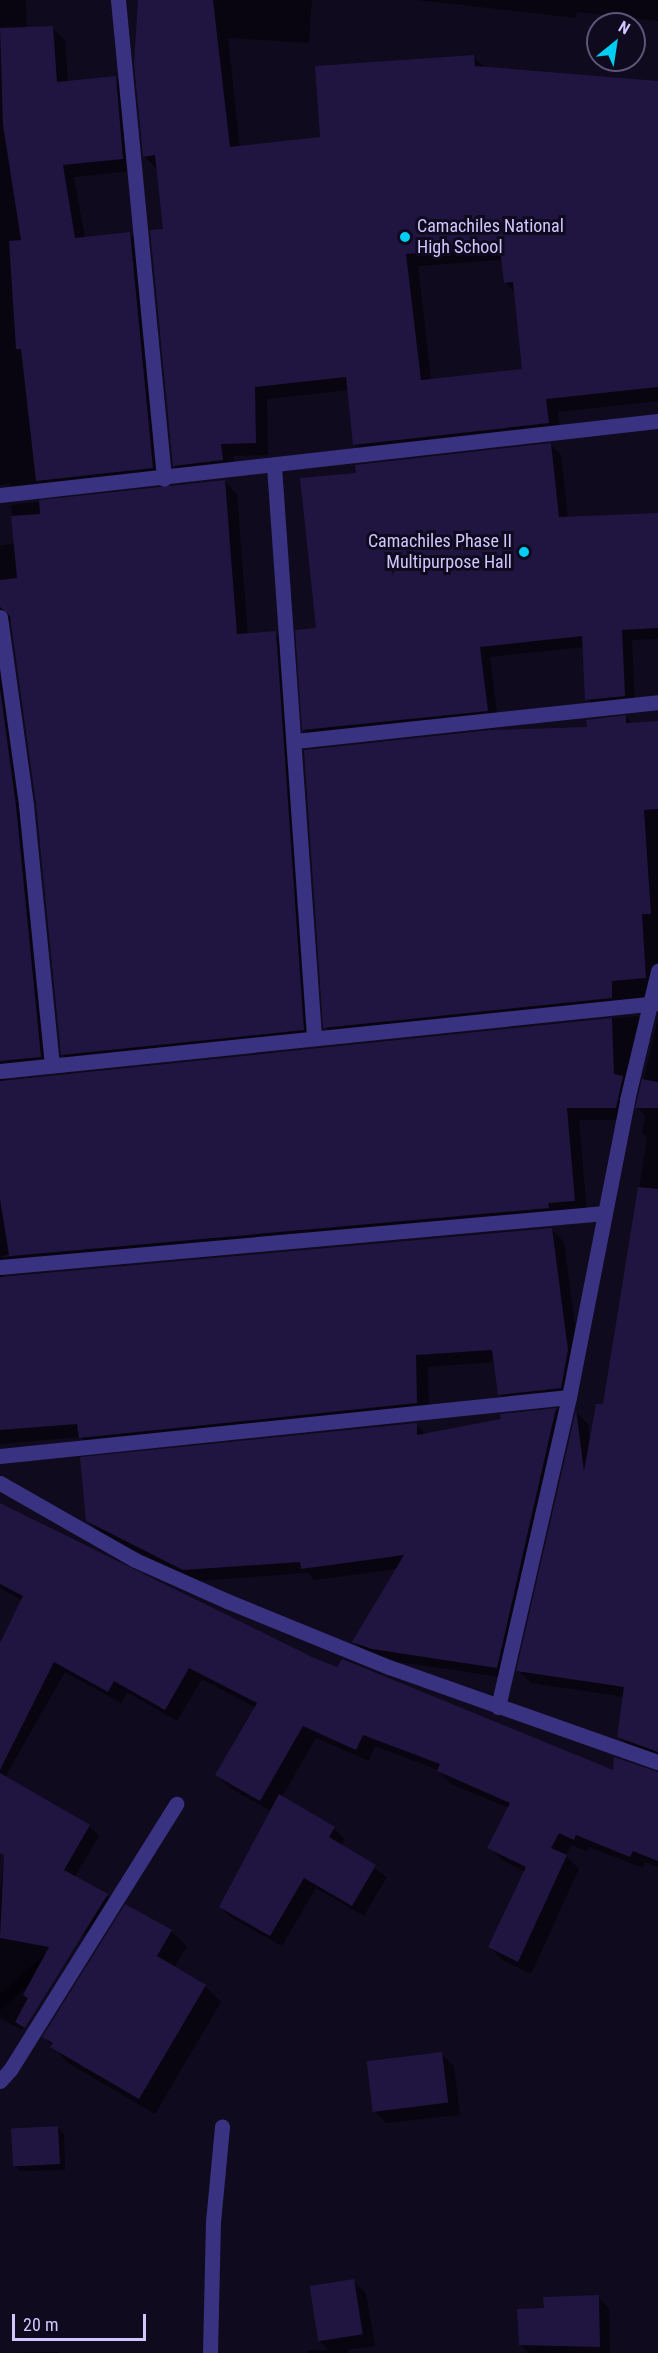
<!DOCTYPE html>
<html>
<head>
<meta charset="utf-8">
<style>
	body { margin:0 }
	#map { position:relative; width:658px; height:2353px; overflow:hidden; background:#0f0a1e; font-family:"Roboto Condensed",sans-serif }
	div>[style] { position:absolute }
	.shadow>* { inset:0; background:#0007; transform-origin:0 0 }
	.building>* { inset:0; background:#201540; transform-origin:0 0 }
	.minor>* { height:15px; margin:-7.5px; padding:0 7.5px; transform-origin:7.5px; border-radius:7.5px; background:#393280 }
	.dots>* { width:16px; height:16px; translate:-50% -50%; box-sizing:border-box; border:3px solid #0f0a1e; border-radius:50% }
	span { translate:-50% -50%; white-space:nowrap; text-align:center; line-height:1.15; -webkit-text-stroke:6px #0f0a1e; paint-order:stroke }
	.poi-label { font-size:18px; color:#d0c7ff }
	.left { translate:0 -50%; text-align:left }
	.right { translate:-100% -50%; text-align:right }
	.north { position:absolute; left:586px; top:12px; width:60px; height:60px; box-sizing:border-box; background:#0f0a1e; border:2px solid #5c5678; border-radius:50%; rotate:30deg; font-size:16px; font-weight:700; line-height:24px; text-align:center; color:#d0c7ff }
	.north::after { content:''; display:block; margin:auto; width:21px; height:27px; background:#00cef2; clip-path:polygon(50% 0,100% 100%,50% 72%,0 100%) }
	.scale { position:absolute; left:12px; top:2314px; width:134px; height:27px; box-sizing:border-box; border:3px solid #d0c7ff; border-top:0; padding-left:8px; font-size:18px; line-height:21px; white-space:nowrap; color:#d0c7ff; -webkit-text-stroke:4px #0f0a1e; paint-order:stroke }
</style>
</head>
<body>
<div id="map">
	<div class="shadow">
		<div style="clip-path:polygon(0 0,26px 0,27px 29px,52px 28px,65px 40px,68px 82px,115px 77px,128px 90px,135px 171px,74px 177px,85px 238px,130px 234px,143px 246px,165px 480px,22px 496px,9px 483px,0 485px)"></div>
		<div style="clip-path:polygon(evenodd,139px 0,312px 0,309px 43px,228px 38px,240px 148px,322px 138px,473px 57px,485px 68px,658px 83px,658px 401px,558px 412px,561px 436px,367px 457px,355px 445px,349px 390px,267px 399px,268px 455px,233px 456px,235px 472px,187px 478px,174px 465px,165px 230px,157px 169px,144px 156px,139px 0,503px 260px,505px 282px,515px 293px,524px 370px,431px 380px,418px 266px,503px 260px)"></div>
		<div style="clip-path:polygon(416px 0,658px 0,658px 21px,577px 12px,576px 18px)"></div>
		<div style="clip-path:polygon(550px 444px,561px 455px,568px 518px,658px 514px,658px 639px,632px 640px,635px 706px,598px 710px,587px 699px,584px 647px,490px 657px,498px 721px,315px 741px,304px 730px,318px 629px,358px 474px)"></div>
		<div style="clip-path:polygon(224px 481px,237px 494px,248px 635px,275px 633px,288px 645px,316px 1042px,75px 1067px,62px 1054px,37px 804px,12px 618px,2px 631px,53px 1069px,7px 1075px,6px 1082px,637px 1016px,649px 1029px,628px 1120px,579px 1120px,587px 1213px,12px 1269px,0 1278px,551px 1229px,564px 1242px,580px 1364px,573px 1400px,512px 1407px,499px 1394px,495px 1362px,428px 1367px,429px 1415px,93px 1450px,80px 1437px,0 1444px,0 546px,15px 543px,11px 505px)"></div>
		<div style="clip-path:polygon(626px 717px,633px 724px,658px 723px,658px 995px,655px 1007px,337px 1040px,325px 1027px,588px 729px)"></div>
		<div style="clip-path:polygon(658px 1019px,658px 1759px,632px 1749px,619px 1737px,624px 1697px,531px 1683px,518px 1670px,577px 1413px,588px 1424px,590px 1440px,605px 1406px,647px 1138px,642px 1133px,645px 1115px,637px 1107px)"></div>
		<div style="clip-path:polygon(556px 1410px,567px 1421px,508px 1678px,384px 1660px,366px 1653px,354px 1641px,398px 1569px,314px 1580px,308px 1573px,195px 1581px,99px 1532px,87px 1520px,416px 1424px,427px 1435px,503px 1420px,502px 1415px)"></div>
		<div style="clip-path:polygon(0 1504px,312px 1658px,614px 1773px,658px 1772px,658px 1867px,645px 1862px,643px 1868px,589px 1847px,587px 1851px,571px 1845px,566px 1856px,579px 1869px,531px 1974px,502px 1960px,490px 1947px,525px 1872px,502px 1860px,489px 1847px,509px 1808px,451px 1784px,438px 1770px,375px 1746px,369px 1761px,316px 1738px,282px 1797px,334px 1828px,345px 1840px,341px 1846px,387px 1877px,364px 1916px,316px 1888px,282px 1946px,232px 1918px,220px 1907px,272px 1812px,229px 1787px,217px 1775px,256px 1708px,202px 1679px,177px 1721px,127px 1692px,121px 1703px,65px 1672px,0 1786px,0 1646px,23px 1601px,0 1588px)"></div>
		<div style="clip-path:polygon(16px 1785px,89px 1826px,99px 1836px,75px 1877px,108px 1896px,22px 2030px,0 2018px,0 1890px)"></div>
		<div style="left:109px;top:1896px;width:12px;height:159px;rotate:48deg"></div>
		<div style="clip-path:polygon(171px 1931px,187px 1946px,174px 1968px,205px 1986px,221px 2002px,155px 2114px,68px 2063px,44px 2037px)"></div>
		<div style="clip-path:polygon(441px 2054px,454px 2066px,460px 2115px,386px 2123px,374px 2111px)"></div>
		<div style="clip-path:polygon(57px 2128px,64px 2134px,65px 2170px,20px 2171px,14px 2165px)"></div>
		<div style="clip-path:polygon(353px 2281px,366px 2293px,375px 2346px,346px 2350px,349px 2353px,308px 2353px,308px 2350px,328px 2350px,319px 2340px)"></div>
		<div style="clip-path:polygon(598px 2297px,609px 2308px,610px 2353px,529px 2353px,520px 2344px,545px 2310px)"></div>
		<div style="clip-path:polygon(58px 2352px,59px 2353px,2px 2353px)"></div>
	</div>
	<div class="building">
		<div style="clip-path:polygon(evenodd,138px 0,213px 0,230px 147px,320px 137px,315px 66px,474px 55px,475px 66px,658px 81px,658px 387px,546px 399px,549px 423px,353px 445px,346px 377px,255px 387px,256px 443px,221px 444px,223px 460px,173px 466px,150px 230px,163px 229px,155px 155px,143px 157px,134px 64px,138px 0,500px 248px,504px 283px,513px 282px,522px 369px,421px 380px,406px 254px,500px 248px)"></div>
		<div style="clip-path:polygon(53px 26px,57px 82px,116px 76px,123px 159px,63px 165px,75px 238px,130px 232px,153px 468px,36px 481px,21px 349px,16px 349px,9px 241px,21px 240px,3px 125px,0 28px)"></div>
		<div style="clip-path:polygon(551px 443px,559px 517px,658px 513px,658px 628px,622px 630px,625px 696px,585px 700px,582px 636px,480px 647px,488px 711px,302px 730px,295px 630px,316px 628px,300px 478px,356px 473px,355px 465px)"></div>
		<div style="clip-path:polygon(225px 480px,237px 634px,276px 631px,304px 1030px,61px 1055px,36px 804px,10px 616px,0 607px,0 580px,17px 578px,11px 516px,40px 514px,39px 500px)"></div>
		<div style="clip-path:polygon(0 688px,16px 806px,41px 1057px,0 1061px)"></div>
		<div style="clip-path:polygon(626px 715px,626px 723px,658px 721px,658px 809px,644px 810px,651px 914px,642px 914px,646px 978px,612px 981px,612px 998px,323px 1028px,304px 750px,490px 730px,587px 727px,586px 720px)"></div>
		<div style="clip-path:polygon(612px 1018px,614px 1074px,623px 1076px,616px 1108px,567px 1108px,575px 1201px,548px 1203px,549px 1208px,0 1257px,9px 1255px,0 1199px,0 1081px)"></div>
		<div style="clip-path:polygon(642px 1079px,658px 1082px,658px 1108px,635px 1108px)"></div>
		<div style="clip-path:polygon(638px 1187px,658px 1189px,658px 1752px,617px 1737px,624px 1687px,516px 1671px,576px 1410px,584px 1471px,596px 1404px,603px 1404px)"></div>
		<div style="clip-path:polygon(552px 1228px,568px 1350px,561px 1388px,498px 1395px,492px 1350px,416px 1355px,417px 1403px,79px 1438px,77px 1424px,0 1430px,0 1277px)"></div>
		<div style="clip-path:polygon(556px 1408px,497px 1668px,372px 1649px,352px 1642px,404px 1555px,301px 1569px,300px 1562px,183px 1570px,86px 1521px,80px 1457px,417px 1423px,417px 1435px,501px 1419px,500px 1414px)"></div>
		<div style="clip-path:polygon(0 1503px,312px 1657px,337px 1667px,342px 1659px,613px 1770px,614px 1757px,658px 1772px,658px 1861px,633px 1851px,630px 1857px,576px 1835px,574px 1840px,559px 1833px,551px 1848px,567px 1855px,518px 1962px,488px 1947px,526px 1867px,487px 1848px,510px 1803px,437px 1771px,440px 1764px,363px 1735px,356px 1750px,303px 1726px,260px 1801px,215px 1775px,257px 1703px,189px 1668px,165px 1710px,114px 1681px,108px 1692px,54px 1662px,0 1770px,0 1643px,23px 1596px,0 1584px)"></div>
		<div style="clip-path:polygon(0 1773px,90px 1825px,64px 1870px,108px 1894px,25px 2028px,15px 2022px,28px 1998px,23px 1995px,49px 1947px,0 1938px,4px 1855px,0 1853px)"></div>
		<div style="clip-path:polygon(279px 1794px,335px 1827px,329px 1837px,376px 1865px,352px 1906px,304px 1878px,270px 1936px,219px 1907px)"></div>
		<div style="clip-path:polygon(125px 1904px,172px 1930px,157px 1956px,206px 1985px,139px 2099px,50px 2047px,53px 2043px,42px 2037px)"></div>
		<div style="left:442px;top:2052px;width:51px;height:76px;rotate:83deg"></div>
		<div style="left:58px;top:2126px;width:38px;height:47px;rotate:87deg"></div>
		<div style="left:354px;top:2279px;width:56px;height:45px;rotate:81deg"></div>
		<div style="clip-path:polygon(599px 2295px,600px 2347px,519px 2345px,517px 2309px,544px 2308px,543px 2297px)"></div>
	</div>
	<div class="minor">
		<div style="left:118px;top:0;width:481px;rotate:84.5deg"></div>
		<div style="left:274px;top:466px;width:571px;rotate:85.99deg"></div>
		<div style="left:0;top:495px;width:662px;rotate:-6.42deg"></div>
		<div style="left:0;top:617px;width:190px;rotate:82.1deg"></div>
		<div style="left:26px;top:805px;width:261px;rotate:84.3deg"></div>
		<div style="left:295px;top:741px;width:365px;rotate:-6.1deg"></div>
		<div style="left:0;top:1071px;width:662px;rotate:-5.9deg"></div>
		<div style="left:0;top:1267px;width:607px;rotate:-5.1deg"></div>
		<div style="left:0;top:1456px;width:572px;rotate:-5.92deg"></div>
		<div style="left:0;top:1483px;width:155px;rotate:29.7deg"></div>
		<div style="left:135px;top:1560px;width:101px;rotate:24deg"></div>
		<div style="left:227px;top:1601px;width:175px;rotate:22.2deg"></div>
		<div style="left:389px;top:1667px;width:285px;rotate:19.5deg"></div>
		<div style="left:498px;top:1707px;width:318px;rotate:-77.1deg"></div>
		<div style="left:569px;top:1397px;width:303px;rotate:-78.9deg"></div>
		<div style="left:627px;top:1100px;width:133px;rotate:-76.5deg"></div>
		<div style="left:0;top:2081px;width:15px;rotate:-48deg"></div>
		<div style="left:10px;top:2070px;width:314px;rotate:-58deg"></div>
		<div style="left:210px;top:2353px;width:131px;rotate:-88.7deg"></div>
		<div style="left:213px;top:2222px;width:96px;rotate:-84.6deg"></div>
	</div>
	<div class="dots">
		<div style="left:405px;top:237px;background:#00cef2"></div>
		<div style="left:524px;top:552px;background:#00cef2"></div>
	</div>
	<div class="poi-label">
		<span class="left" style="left:417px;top:237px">Camachiles National<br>High School</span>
		<span class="right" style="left:512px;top:552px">Camachiles Phase II<br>Multipurpose Hall</span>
	</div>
	<div class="north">N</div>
	<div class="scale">20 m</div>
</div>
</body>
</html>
